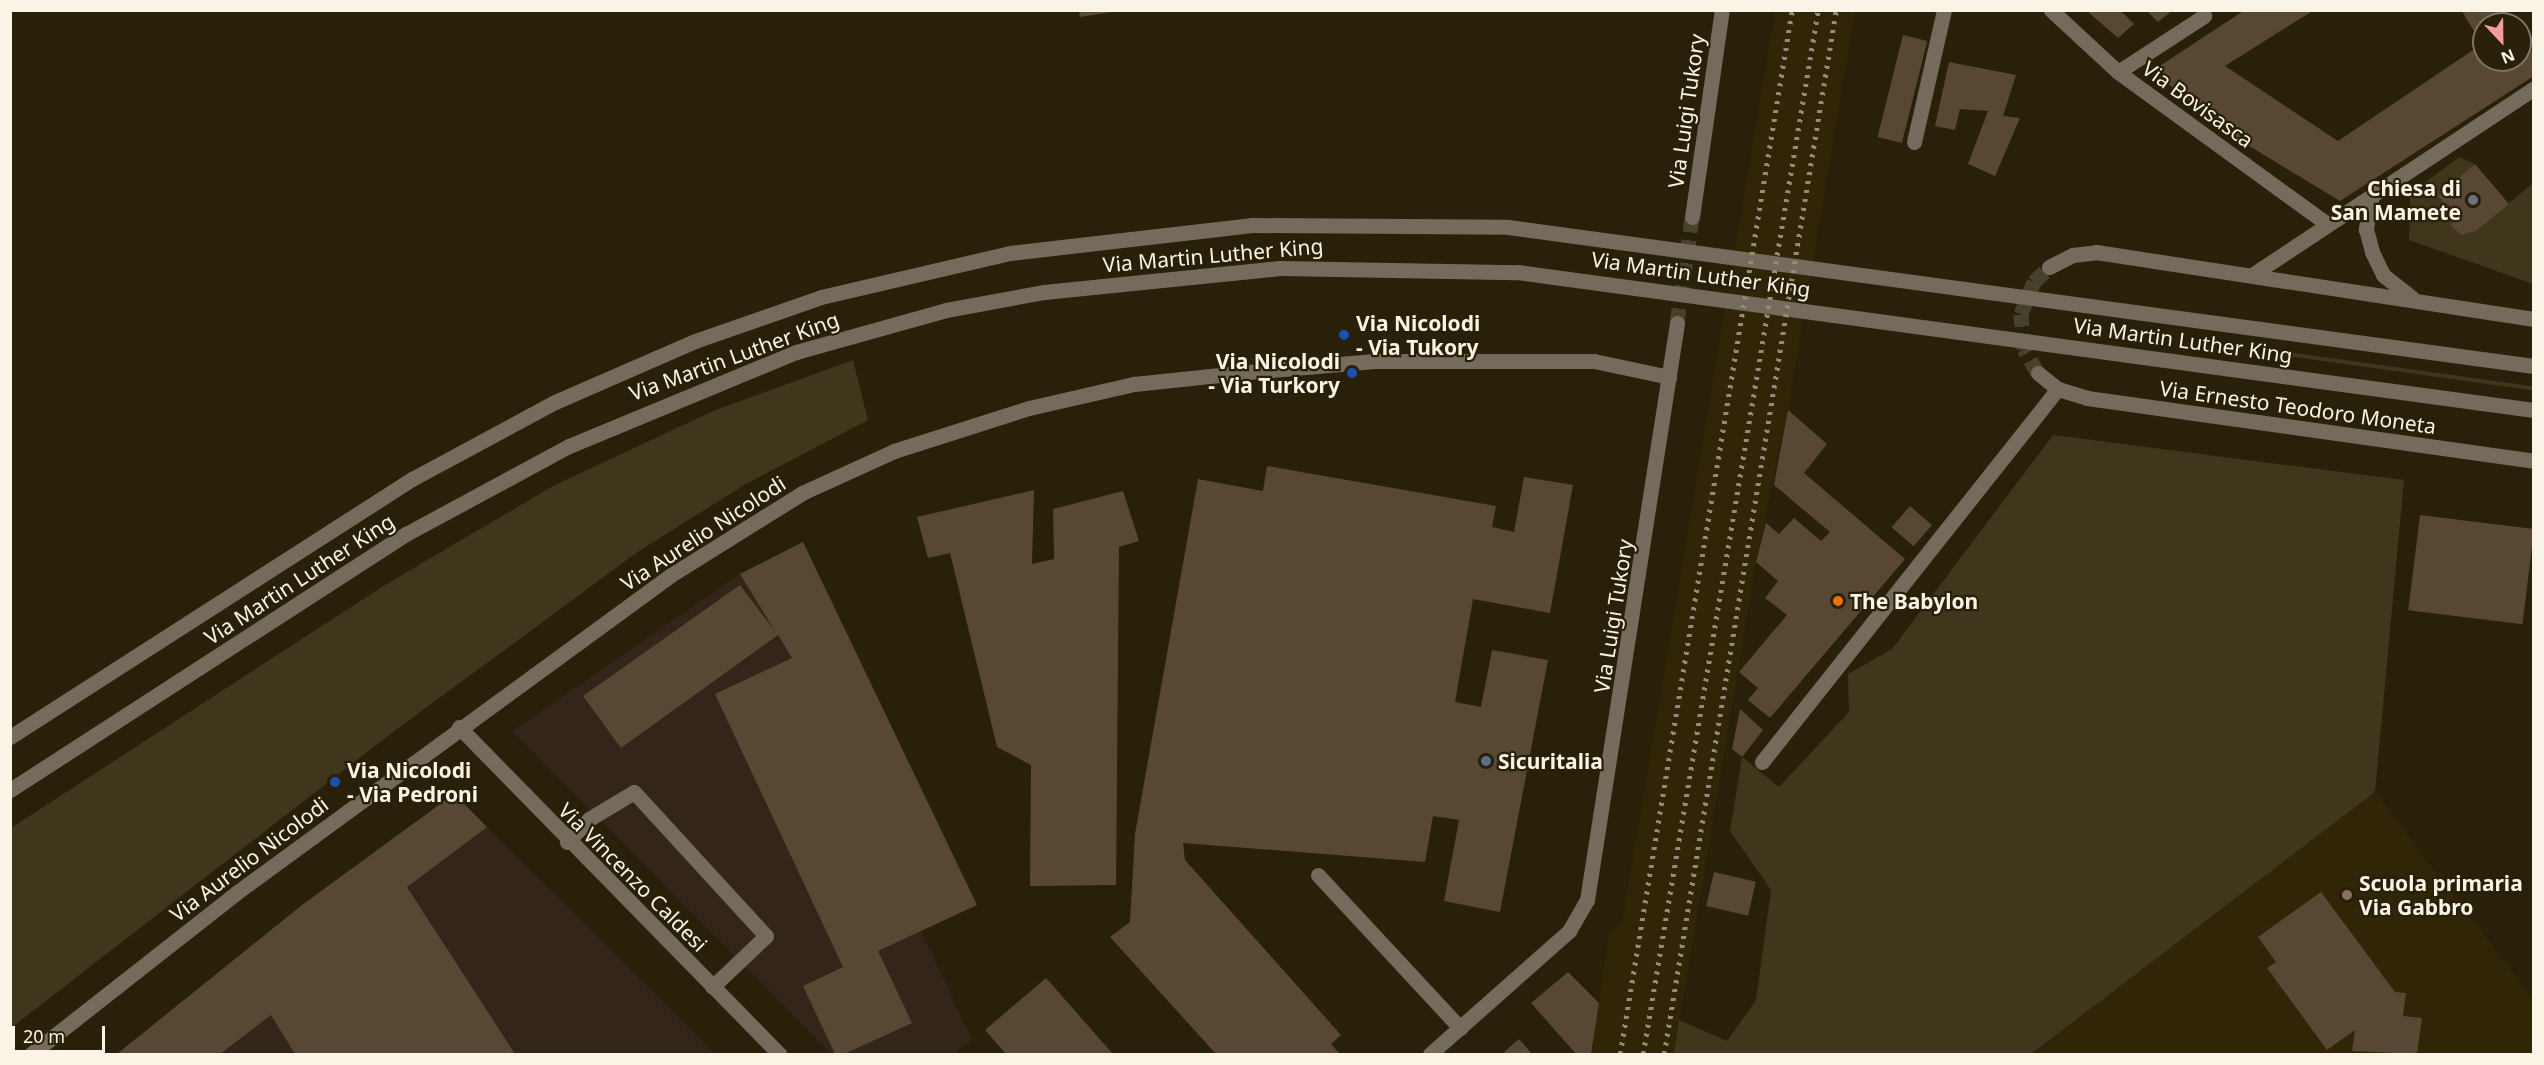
<!DOCTYPE html>
<html>
<head>
<meta charset="utf-8">
<style>
	body { margin:0 }
	#map { position:relative; width:2544px; height:1065px; overflow:hidden; background:#282009; font-family:"Noto Sans",sans-serif }
	div>[style] { position:absolute }
	.built>* { inset:0; background:#302506 }
	.industrial>* { inset:0; background:#332519 }
	.green>* { inset:0; background:#3f361b; transform-origin:0 0 }
	.building>* { inset:0; background:#584833; transform-origin:0 0 }
	.minor-tunnel>* { height:15px; margin-top:-7.5px; transform-origin:0; background:repeating-linear-gradient(90deg,#47402a 0 15px,transparent 0 23px) }
	.minor>* { height:15px; margin:-7.5px; padding:0 7.5px; transform-origin:7.5px; border-radius:7.5px; background:#746b5c }
	.rail>* { height:4.5px; margin-top:-2.25px; transform-origin:0; background:repeating-linear-gradient(90deg,#938c7a 0 3px,transparent 0 9px) }
	.dots>* { width:16px; height:16px; translate:-50% -50%; box-sizing:border-box; border:3px solid #282009; border-radius:50% }
	span { translate:-50% -50%; white-space:nowrap; text-align:center; line-height:1.15; -webkit-text-stroke:4.5px #282009; paint-order:stroke }
	.street-label { font-size:21px; color:#f9f4e6 }
	.poi-label { font-size:21px; color:#f9f4e6; font-weight:700 }
	.right { translate:-100% -50%; text-align:right }
	.left { translate:0 -50%; text-align:left }
	.frame { position:absolute; inset:0; border:12px solid #f9f4e6; pointer-events:none }
	.north { position:absolute; left:2472px; top:12px; width:60px; height:60px; box-sizing:border-box; background:#282009; border:2px solid #7c7561; border-radius:50%; rotate:158deg; font-size:16px; font-weight:700; line-height:24px; text-align:center; color:#f9f4e6 }
	.north::after { content:''; display:block; margin:auto; width:21px; height:27px; background:#f49aa0; clip-path:polygon(50% 0,100% 100%,50% 72%,0 100%) }
	.scale { position:absolute; left:12px; top:1026px; width:93px; height:27px; box-sizing:border-box; border:3px solid #f9f4e6; border-top:0; padding-left:8px; font-size:18px; line-height:21px; white-space:nowrap; color:#f9f4e6; -webkit-text-stroke:4px #282009; paint-order:stroke }
</style>
</head>
<body>
<div id="map">
	<div class="built">
		<div style="clip-path:polygon(1775px 11px,1855px 11px,1788px 410px,1756px 562px,1674px 1054px,1591px 1054px,1609px 934px,1622px 923px)"></div>
		<div style="clip-path:polygon(2375px 792px,2533px 999px,2533px 1054px,2031px 1054px)"></div>
	</div>
	<div class="industrial">
		<div style="clip-path:polygon(740px 574px,792px 658px,972px 1039px,954px 1054px,831px 1054px,513px 731px)"></div>
		<div style="clip-path:polygon(454px 794px,715px 1054px,117px 1054px,302px 905px)"></div>
	</div>
	<div class="green">
		<div style="clip-path:polygon(2460px 157px,2475px 164px,2437px 196px,2455px 213px,2451px 226px,2461px 235px,2476px 231px,2533px 183px,2533px 284px,2409px 240px,2410px 193px)"></div>
		<div style="left:2274px;top:350px;width:261px;height:4px;rotate:8deg"></div>
		<div style="clip-path:polygon(853px 360px,868px 420px,746px 484px,639px 551px,389px 735px,11px 1028px,11px 828px,385px 585px,553px 486px,713px 411px)"></div>
		<div style="clip-path:polygon(2053px 435px,2404px 480px,2375px 792px,2031px 1054px,1674px 1054px,1679px 1020px,1727px 1041px,1756px 1000px,1771px 890px,1730px 831px,1742px 757px,1779px 787px,1849px 712px,1848px 674px,1892px 649px)"></div>
	</div>
	<div class="building">
		<div style="clip-path:polygon(1079px 10px,1112px 10px,1112px 12px,1080px 17px)"></div>
		<div style="clip-path:polygon(2086px 10px,2120px 10px,2134px 24px,2118px 38px)"></div>
		<div style="clip-path:polygon(2146px 10px,2173px 10px,2158px 22px)"></div>
		<div style="clip-path:polygon(2245px 10px,2314px 10px,2225px 66px,2338px 141px,2482px 44px,2461px 10px,2506px 10px,2514px 24px,2484px 24px,2484px 60px,2520px 60px,2520px 33px,2534px 55px,2534px 76px,2340px 201px,2236px 138px,2152px 71px)"></div>
		<div style="left:1903px;top:35px;width:25px;height:105px;rotate:14deg"></div>
		<div style="clip-path:polygon(1949px 62px,2016px 75px,2003px 116px,2020px 118px,1995px 176px,1968px 164px,1988px 111px,1960px 109px,1955px 130px,1935px 126px)"></div>
		<div style="clip-path:polygon(2475px 164px,2509px 204px,2476px 231px,2461px 235px,2451px 226px,2455px 213px,2437px 196px)"></div>
		<div style="clip-path:polygon(1788px 410px,1827px 444px,1804px 473px,1905px 559px,1770px 718px,1748px 700px,1758px 688px,1739px 672px,1787px 615px,1765px 598px,1778px 581px,1756px 562px,1766px 523px,1779px 534px,1794px 518px,1821px 541px,1830px 532px,1774px 485px)"></div>
		<div style="clip-path:polygon(1267px 466px,1496px 506px,1492px 527px,1514px 532px,1524px 477px,1573px 485px,1550px 613px,1473px 599px,1455px 702px,1481px 707px,1492px 650px,1548px 660px,1500px 912px,1444px 901px,1459px 820px,1433px 816px,1425px 862px,1183px 843px,1185px 860px,1341px 1035px,1331px 1044px,1340px 1054px,1216px 1054px,1110px 937px,1130px 922px,1135px 834px,1198px 479px,1263px 491px)"></div>
		<div style="clip-path:polygon(1034px 490px,1032px 564px,1054px 559px,1053px 509px,1123px 491px,1139px 541px,1119px 547px,1116px 885px,1030px 886px,1031px 765px,997px 747px,950px 553px,928px 558px,917px 517px)"></div>
		<div style="left:1910px;top:506px;width:29px;height:28px;rotate:41deg"></div>
		<div style="left:2420px;top:515px;width:115px;height:96px;rotate:7deg"></div>
		<div style="clip-path:polygon(803px 542px,977px 905px,878px 951px,912px 1023px,844px 1054px,835px 1054px,803px 986px,843px 967px,715px 694px,792px 658px,778px 635px,621px 748px,583px 696px,740px 585px,776px 633px,740px 574px)"></div>
		<div style="clip-path:polygon(1740px 709px,1763px 730px,1742px 757px,1732px 749px)"></div>
		<div style="clip-path:polygon(454px 794px,487px 827px,407px 887px,515px 1054px,295px 1054px,271px 1015px,220px 1054px,117px 1054px,302px 905px)"></div>
		<div style="left:1714px;top:872px;width:43px;height:35px;rotate:13deg"></div>
		<div style="clip-path:polygon(2321px 892px,2395px 992px,2406px 993px,2403px 1016px,2422px 1018px,2417px 1054px,2352px 1051px,2355px 1030px,2327px 1050px,2267px 968px,2276px 962px,2258px 937px)"></div>
		<div style="clip-path:polygon(1568px 972px,1599px 1003px,1591px 1054px,1576px 1054px,1531px 1003px)"></div>
		<div style="clip-path:polygon(1046px 978px,1113px 1054px,1006px 1054px,985px 1030px)"></div>
		<div style="clip-path:polygon(1519px 1039px,1532px 1054px,1502px 1054px)"></div>
	</div>
	<div class="minor-tunnel">
		<div style="left:1677px;top:323px;width:107px;rotate:-81.9deg"></div>
		<div style="left:2038px;top:373px;width:28px;rotate:-120deg"></div>
		<div style="left:2024px;top:349px;width:35px;rotate:-95deg"></div>
		<div style="left:2021px;top:314px;width:35px;rotate:-68deg"></div>
		<div style="left:2034px;top:282px;width:21px;rotate:-45deg"></div>
	</div>
	<div class="minor">
		<div style="left:2051px;top:10px;width:91px;rotate:42.8deg"></div>
		<div style="left:2118px;top:72px;width:258px;rotate:36deg"></div>
		<div style="left:2118px;top:72px;width:103px;rotate:-33.1deg"></div>
		<div style="left:1914px;top:142px;width:135px;rotate:-77.2deg"></div>
		<div style="left:2372px;top:194px;width:36px;rotate:100deg"></div>
		<div style="left:2366px;top:229px;width:24px;rotate:75deg"></div>
		<div style="left:2372px;top:252px;width:25px;rotate:64deg"></div>
		<div style="left:2383px;top:275px;width:36px;rotate:38deg"></div>
		<div style="left:1692px;top:217px;width:209px;rotate:-81.8deg"></div>
		<div style="left:2049px;top:267px;width:27px;rotate:-27deg"></div>
		<div style="left:2073px;top:255px;width:23px;rotate:-7deg"></div>
		<div style="left:2096px;top:252px;width:443px;rotate:8.7deg"></div>
		<div style="left:2255px;top:273px;width:335px;rotate:-33.5deg"></div>
		<div style="left:2038px;top:373px;width:26px;rotate:39deg"></div>
		<div style="left:2058px;top:389px;width:30px;rotate:17deg"></div>
		<div style="left:2087px;top:398px;width:451px;rotate:8deg"></div>
		<div style="left:459px;top:727px;width:458px;rotate:45.6deg"></div>
		<div style="left:10px;top:737px;width:478px;rotate:-32.7deg"></div>
		<div style="left:412px;top:479px;width:162px;rotate:-28.3deg"></div>
		<div style="left:555px;top:402px;width:153px;rotate:-23.5deg"></div>
		<div style="left:695px;top:341px;width:133px;rotate:-19.2deg"></div>
		<div style="left:821px;top:297px;width:194px;rotate:-13.1deg"></div>
		<div style="left:1010px;top:253px;width:244px;rotate:-6.6deg"></div>
		<div style="left:1252px;top:225px;width:256px;rotate:0.4deg"></div>
		<div style="left:1508px;top:227px;width:1035px;rotate:7.72deg"></div>
		<div style="left:1762px;top:762px;width:476px;rotate:-51.6deg"></div>
		<div style="left:10px;top:790px;width:472px;rotate:-32.9deg"></div>
		<div style="left:406px;top:534px;width:185px;rotate:-28.4deg"></div>
		<div style="left:569px;top:446px;width:246px;rotate:-22.5deg"></div>
		<div style="left:796px;top:352px;width:156px;rotate:-15.6deg"></div>
		<div style="left:946px;top:310px;width:100px;rotate:-10.4deg"></div>
		<div style="left:1044px;top:292px;width:237px;rotate:-5.8deg"></div>
		<div style="left:1280px;top:268px;width:237px;rotate:1deg"></div>
		<div style="left:1517px;top:272px;width:1026px;rotate:7.73deg"></div>
		<div style="left:567px;top:842px;width:32px;rotate:-46deg"></div>
		<div style="left:589px;top:819px;width:52px;rotate:-31deg"></div>
		<div style="left:634px;top:792px;width:195px;rotate:47.5deg"></div>
		<div style="left:766px;top:936px;width:74px;rotate:136.6deg"></div>
		<div style="left:1318px;top:875px;width:209px;rotate:47.1deg"></div>
		<div style="left:31px;top:1054px;width:261px;rotate:-38.1deg"></div>
		<div style="left:236px;top:893px;width:539px;rotate:-36.17deg"></div>
		<div style="left:671px;top:575px;width:155px;rotate:-32deg"></div>
		<div style="left:802px;top:493px;width:101px;rotate:-24.5deg"></div>
		<div style="left:894px;top:451px;width:142px;rotate:-17.7deg"></div>
		<div style="left:1029px;top:408px;width:108px;rotate:-12.9deg"></div>
		<div style="left:1134px;top:384px;width:115px;rotate:-6deg"></div>
		<div style="left:1248px;top:372px;width:127px;rotate:-5deg"></div>
		<div style="left:1375px;top:361px;width:219px"></div>
		<div style="left:1594px;top:361px;width:77px;rotate:12deg"></div>
		<div style="left:1430px;top:1054px;width:186px;rotate:-41.5deg"></div>
		<div style="left:1569px;top:931px;width:36px;rotate:-60deg"></div>
		<div style="left:1587px;top:900px;width:584px;rotate:-81.13deg"></div>
	</div>
	<div class="rail">
		<div style="left:1620px;top:1054px;width:1058px;rotate:-80.64deg"></div>
		<div style="left:1643px;top:1054px;width:1059px;rotate:-80.48deg"></div>
		<div style="left:1664px;top:1054px;width:1058px;rotate:-80.64deg"></div>
	</div>
	<div class="dots">
		<div style="left:2473px;top:200px;background:#6b7280"></div>
		<div style="left:1344px;top:335px;background:#1a4fb4"></div>
		<div style="left:1352px;top:373px;background:#1a4fb4"></div>
		<div style="left:1838px;top:601px;background:#e8710a"></div>
		<div style="left:1486px;top:761px;background:#5c6f8a"></div>
		<div style="left:335px;top:782px;background:#1a4fb4"></div>
		<div style="left:2347px;top:895px;background:#8d6e63"></div>
	</div>
	<div class="street-label">
		<span style="left:2198px;top:104px;rotate:36deg">Via Bovisasca</span>
		<span style="left:1686px;top:111px;rotate:-82deg">Via Luigi Tukory</span>
		<span style="left:1213px;top:255px;rotate:-5deg">Via Martin Luther King</span>
		<span style="left:1701px;top:274px;rotate:8deg">Via Martin Luther King</span>
		<span style="left:2183px;top:340px;rotate:8deg">Via Martin Luther King</span>
		<span style="left:734px;top:356px;rotate:-20deg">Via Martin Luther King</span>
		<span style="left:2298px;top:407px;rotate:8deg">Via Ernesto Teodoro Moneta</span>
		<span style="left:703px;top:533px;rotate:-33deg">Via Aurelio Nicolodi</span>
		<span style="left:299px;top:579px;rotate:-33deg">Via Martin Luther King</span>
		<span style="left:1613px;top:616px;rotate:-81deg">Via Luigi Tukory</span>
		<span style="left:249px;top:859px;rotate:-37deg">Via Aurelio Nicolodi</span>
		<span style="left:633px;top:877px;rotate:45deg">Via Vincenzo Caldesi</span>
	</div>
	<div class="poi-label">
		<span class="right" style="left:2461px;top:200px">Chiesa di<br>San Mamete</span>
		<span class="left" style="left:1356px;top:335px">Via Nicolodi<br>- Via Tukory</span>
		<span class="right" style="left:1340px;top:373px">Via Nicolodi<br>- Via Turkory</span>
		<span class="left" style="left:1850px;top:601px">The Babylon</span>
		<span class="left" style="left:1498px;top:761px">Sicuritalia</span>
		<span class="left" style="left:347px;top:782px">Via Nicolodi<br>- Via Pedroni</span>
		<span class="left" style="left:2359px;top:895px">Scuola primaria<br>Via Gabbro</span>
	</div>
	<div class="frame"></div>
	<div class="north">N</div>
	<div class="scale">20 m</div>
</div>
</body>
</html>
